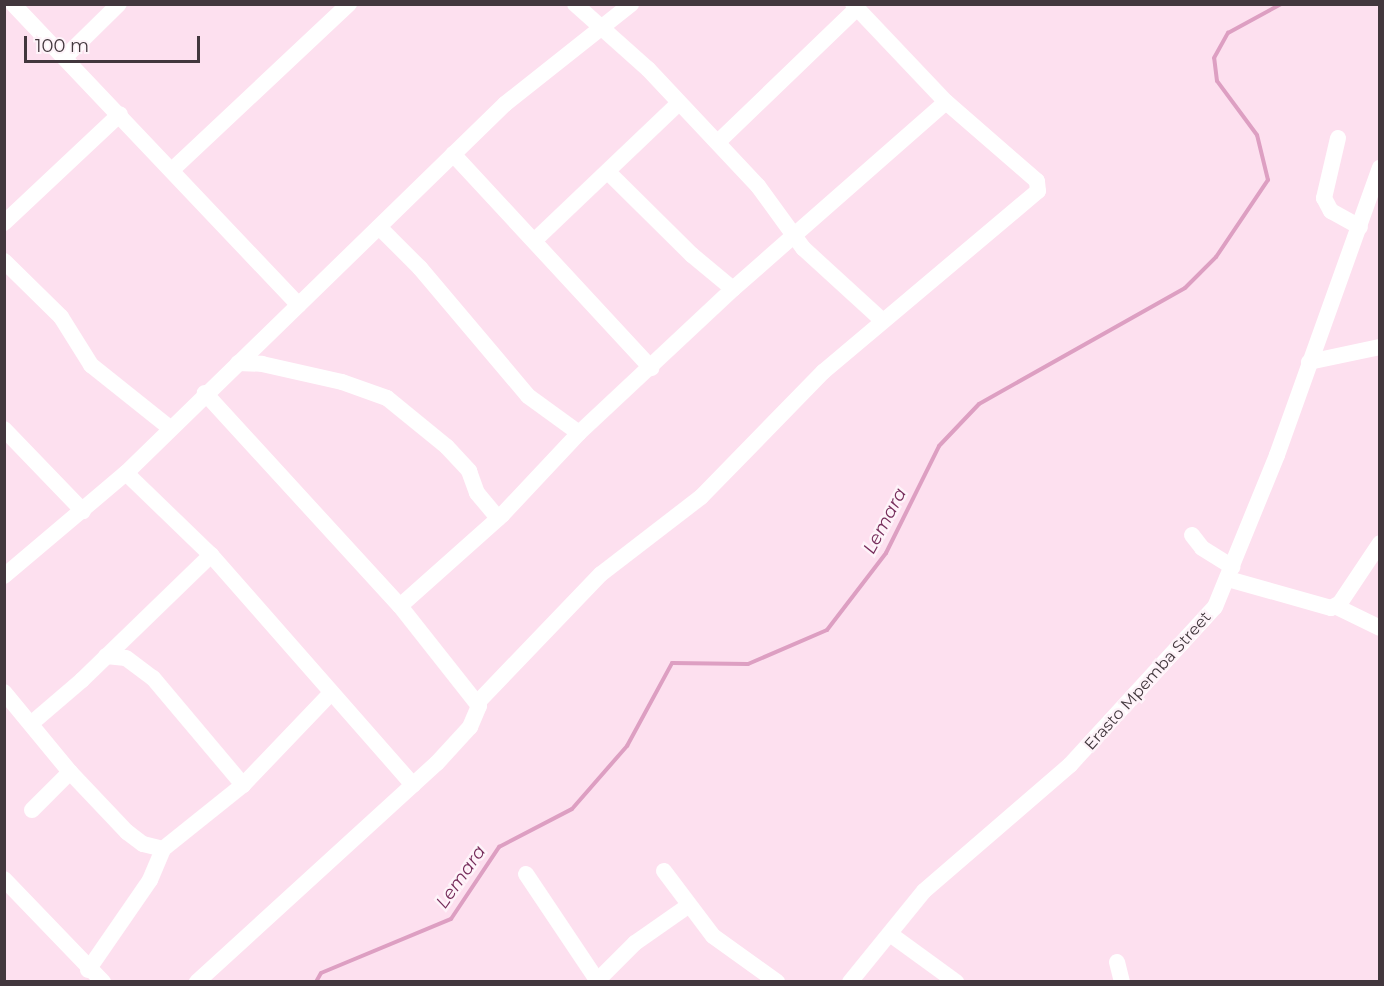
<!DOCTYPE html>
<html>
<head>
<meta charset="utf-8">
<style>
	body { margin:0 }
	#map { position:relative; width:1384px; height:986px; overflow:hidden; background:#fde0ef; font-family:Montserrat,sans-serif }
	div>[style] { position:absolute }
	.stream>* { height:4px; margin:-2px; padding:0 2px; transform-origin:2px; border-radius:2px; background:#dd9fc2 }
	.minor>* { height:16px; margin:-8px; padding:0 8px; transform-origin:8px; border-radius:8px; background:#fff }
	span { translate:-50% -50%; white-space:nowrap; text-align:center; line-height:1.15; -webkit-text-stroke:5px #fef3f9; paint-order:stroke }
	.street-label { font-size:16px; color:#42373d }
	.water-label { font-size:18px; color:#762d5b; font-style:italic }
	.frame { position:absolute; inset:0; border:6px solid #42373d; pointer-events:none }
	.scale { position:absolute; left:24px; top:36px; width:176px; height:27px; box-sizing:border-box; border:3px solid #42373d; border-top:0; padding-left:8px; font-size:18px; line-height:21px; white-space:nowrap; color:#42373d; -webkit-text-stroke:4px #fef3f9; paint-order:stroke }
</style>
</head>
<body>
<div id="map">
	<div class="stream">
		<div style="left:316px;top:982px;width:10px;rotate:-61deg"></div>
		<div style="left:321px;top:973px;width:141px;rotate:-22.6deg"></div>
		<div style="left:451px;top:919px;width:87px;rotate:-56.3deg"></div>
		<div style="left:499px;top:847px;width:82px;rotate:-27.5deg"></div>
		<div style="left:572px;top:809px;width:84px;rotate:-48.9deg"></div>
		<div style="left:627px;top:746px;width:94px;rotate:-61.5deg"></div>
		<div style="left:672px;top:663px;width:76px;rotate:0.8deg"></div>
		<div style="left:748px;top:664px;width:86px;rotate:-23.3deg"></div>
		<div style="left:827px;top:630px;width:97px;rotate:-52.5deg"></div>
		<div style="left:886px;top:553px;width:119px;rotate:-63.6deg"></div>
		<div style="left:939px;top:446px;width:58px;rotate:-46.4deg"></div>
		<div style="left:979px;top:404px;width:236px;rotate:-29.4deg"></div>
		<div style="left:1185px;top:288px;width:44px;rotate:-45deg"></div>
		<div style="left:1216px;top:257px;width:93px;rotate:-56deg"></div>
		<div style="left:1268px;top:180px;width:46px;rotate:-103.7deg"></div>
		<div style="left:1257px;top:135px;width:67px;rotate:-126.5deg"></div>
		<div style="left:1217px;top:81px;width:23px;rotate:-97deg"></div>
		<div style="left:1214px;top:58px;width:29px;rotate:-61deg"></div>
		<div style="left:1228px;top:33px;width:60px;rotate:-28.7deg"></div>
	</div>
	<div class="minor">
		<div style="left:13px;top:4px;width:415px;rotate:46.5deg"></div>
		<div style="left:575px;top:4px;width:98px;rotate:41.7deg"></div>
		<div style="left:648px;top:69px;width:161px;rotate:46.8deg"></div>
		<div style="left:758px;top:186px;width:77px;rotate:54deg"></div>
		<div style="left:803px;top:248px;width:108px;rotate:42.4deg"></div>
		<div style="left:66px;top:56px;width:74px;rotate:-44.5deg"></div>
		<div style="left:1338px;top:138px;width:62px;rotate:103.1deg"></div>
		<div style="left:1324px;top:198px;width:15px;rotate:62deg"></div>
		<div style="left:1331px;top:211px;width:33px;rotate:29deg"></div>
		<div style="left:718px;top:142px;width:190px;rotate:-43.9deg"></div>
		<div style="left:453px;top:154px;width:292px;rotate:47.2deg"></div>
		<div style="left:172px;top:170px;width:243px;rotate:-43.2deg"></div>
		<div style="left:608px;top:172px;width:118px;rotate:44.7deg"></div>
		<div style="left:692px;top:255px;width:53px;rotate:39.7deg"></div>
		<div style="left:4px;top:223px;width:159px;rotate:-43.2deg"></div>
		<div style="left:379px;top:227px;width:58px;rotate:45deg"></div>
		<div style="left:420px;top:268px;width:167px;rotate:49.8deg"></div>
		<div style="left:528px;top:396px;width:63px;rotate:36deg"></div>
		<div style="left:534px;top:241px;width:199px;rotate:-43.6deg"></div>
		<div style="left:4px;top:261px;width:80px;rotate:44.5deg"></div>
		<div style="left:61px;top:317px;width:57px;rotate:58deg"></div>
		<div style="left:91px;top:365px;width:101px;rotate:38.6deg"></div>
		<div style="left:1309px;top:362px;width:73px;rotate:-11.9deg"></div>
		<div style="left:238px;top:363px;width:24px;rotate:2deg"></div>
		<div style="left:262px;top:364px;width:82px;rotate:12.7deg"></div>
		<div style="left:342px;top:382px;width:48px;rotate:19.6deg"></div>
		<div style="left:387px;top:398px;width:77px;rotate:39.2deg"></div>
		<div style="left:447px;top:447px;width:33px;rotate:47deg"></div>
		<div style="left:469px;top:471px;width:23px;rotate:70deg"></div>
		<div style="left:477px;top:493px;width:33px;rotate:50deg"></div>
		<div style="left:4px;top:429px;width:114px;rotate:46.1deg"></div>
		<div style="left:126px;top:473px;width:118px;rotate:44deg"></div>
		<div style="left:211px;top:555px;width:306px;rotate:48.7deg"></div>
		<div style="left:1192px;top:535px;width:16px;rotate:52deg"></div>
		<div style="left:1202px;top:548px;width:36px;rotate:32deg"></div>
		<div style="left:4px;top:576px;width:160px;rotate:-40.2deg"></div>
		<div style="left:126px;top:473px;width:529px;rotate:-44.23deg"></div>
		<div style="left:505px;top:104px;width:161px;rotate:-38.4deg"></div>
		<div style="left:1228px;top:579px;width:107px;rotate:15.7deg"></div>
		<div style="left:1331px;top:608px;width:10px;rotate:-29deg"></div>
		<div style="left:1340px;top:603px;width:72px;rotate:-56.3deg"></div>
		<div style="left:400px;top:606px;width:137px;rotate:-41.7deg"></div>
		<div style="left:502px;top:515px;width:112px;rotate:-46.8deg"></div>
		<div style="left:579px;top:433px;width:211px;rotate:-43.1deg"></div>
		<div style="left:733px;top:289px;width:283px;rotate:-41.3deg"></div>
		<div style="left:1337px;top:607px;width:48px;rotate:26deg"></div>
		<div style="left:106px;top:656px;width:20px;rotate:6deg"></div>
		<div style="left:126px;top:658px;width:34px;rotate:37deg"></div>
		<div style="left:153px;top:678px;width:140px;rotate:49.9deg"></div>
		<div style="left:4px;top:692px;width:104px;rotate:50.5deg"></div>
		<div style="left:70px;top:772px;width:83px;rotate:46.5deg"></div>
		<div style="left:127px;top:832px;width:20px;rotate:37deg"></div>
		<div style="left:143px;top:844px;width:21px;rotate:14deg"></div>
		<div style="left:163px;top:849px;width:102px;rotate:-38.7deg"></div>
		<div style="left:243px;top:785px;width:127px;rotate:-46.3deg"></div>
		<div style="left:479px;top:701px;width:176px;rotate:-46.2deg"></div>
		<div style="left:601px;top:574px;width:126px;rotate:-37.6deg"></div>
		<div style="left:701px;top:497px;width:175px;rotate:-45.7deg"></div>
		<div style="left:823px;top:372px;width:281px;rotate:-40.1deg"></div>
		<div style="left:1038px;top:191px;width:10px;rotate:-96deg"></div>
		<div style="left:1037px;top:181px;width:121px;rotate:-139deg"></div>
		<div style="left:946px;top:102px;width:135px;rotate:-133.5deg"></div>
		<div style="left:33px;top:722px;width:65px;rotate:-40.6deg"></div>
		<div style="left:82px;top:680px;width:180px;rotate:-44.1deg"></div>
		<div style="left:32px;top:810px;width:54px;rotate:-45deg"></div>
		<div style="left:664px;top:871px;width:81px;rotate:53deg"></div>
		<div style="left:713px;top:936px;width:79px;rotate:35.7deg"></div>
		<div style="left:526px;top:874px;width:128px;rotate:56.2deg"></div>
		<div style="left:4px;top:879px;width:143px;rotate:46.1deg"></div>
		<div style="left:890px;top:934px;width:82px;rotate:36deg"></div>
		<div style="left:1117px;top:962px;width:21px;rotate:76deg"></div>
		<div style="left:88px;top:970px;width:109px;rotate:-55.4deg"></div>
		<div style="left:150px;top:880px;width:34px;rotate:-67deg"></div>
		<div style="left:197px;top:982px;width:325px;rotate:-42.4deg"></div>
		<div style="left:437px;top:763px;width:49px;rotate:-47.5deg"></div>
		<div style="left:470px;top:727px;width:23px;rotate:-67deg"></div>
		<div style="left:479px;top:706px;width:127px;rotate:-128.3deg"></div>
		<div style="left:400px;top:606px;width:289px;rotate:-132.5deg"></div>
		<div style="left:596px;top:982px;width:55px;rotate:-45deg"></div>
		<div style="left:635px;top:943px;width:65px;rotate:-34.9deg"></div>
		<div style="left:850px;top:982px;width:117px;rotate:-50.9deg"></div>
		<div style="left:924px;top:891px;width:193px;rotate:-40.8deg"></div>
		<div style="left:1070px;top:765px;width:214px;rotate:-47.5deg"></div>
		<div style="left:1215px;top:607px;width:164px;rotate:-67.8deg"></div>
		<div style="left:1277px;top:455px;width:305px;rotate:-70.3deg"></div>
	</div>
	<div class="street-label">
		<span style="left:1148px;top:681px;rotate:-48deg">Erasto Mpemba Street</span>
	</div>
	<div class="water-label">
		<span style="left:885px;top:521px;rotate:-62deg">Lemara</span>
		<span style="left:461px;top:877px;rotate:-55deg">Lemara</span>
	</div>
	<div class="frame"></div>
	<div class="scale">100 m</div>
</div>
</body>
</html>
